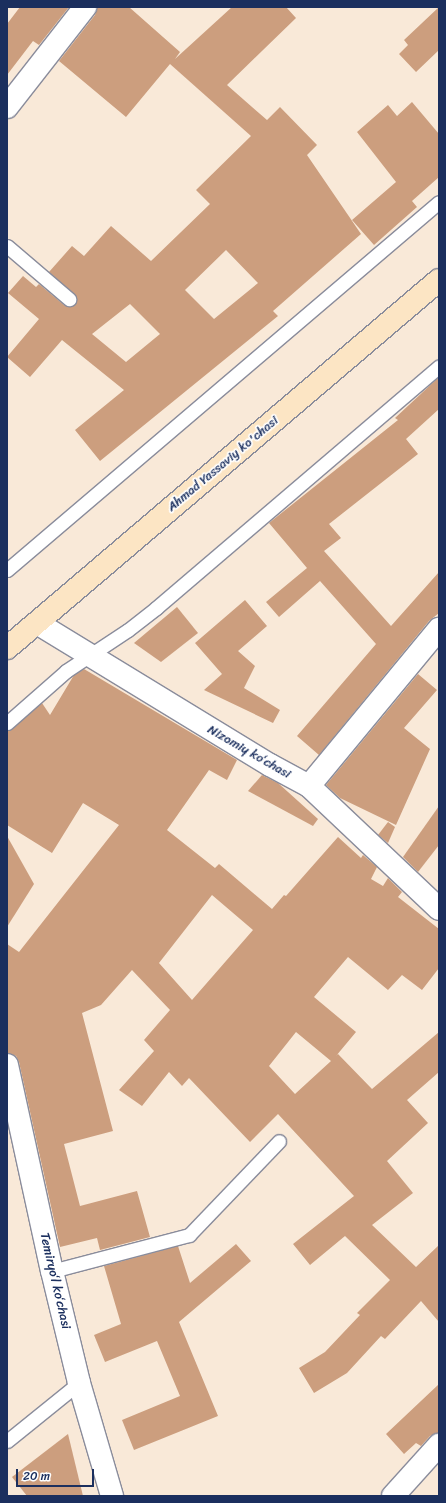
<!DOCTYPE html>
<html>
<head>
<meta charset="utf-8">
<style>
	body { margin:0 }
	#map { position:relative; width:446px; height:1503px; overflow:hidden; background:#f9e9d8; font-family:Sriracha,sans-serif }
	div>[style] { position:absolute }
	.building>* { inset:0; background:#cc9e7e }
	.roads { filter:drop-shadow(1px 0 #8a8c9b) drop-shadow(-1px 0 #8a8c9b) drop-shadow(0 1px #8a8c9b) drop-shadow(0 -1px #8a8c9b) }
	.service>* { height:13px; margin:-6.5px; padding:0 6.5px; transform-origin:6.5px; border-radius:6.5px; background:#fff }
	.minor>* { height:22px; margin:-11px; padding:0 11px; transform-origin:11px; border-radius:11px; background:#fff }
	.tertiary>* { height:22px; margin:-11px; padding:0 11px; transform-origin:11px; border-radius:11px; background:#fff }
	.secondary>* { height:22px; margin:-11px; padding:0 11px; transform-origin:11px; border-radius:11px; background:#fce5c4 }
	span { translate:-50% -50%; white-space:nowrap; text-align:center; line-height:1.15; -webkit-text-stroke:3.5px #fff; paint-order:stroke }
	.street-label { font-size:13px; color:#1b2f5e }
	.frame { position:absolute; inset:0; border:8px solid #1b2f5e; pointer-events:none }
	.scale { position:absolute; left:16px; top:1469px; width:78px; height:18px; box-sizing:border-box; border:2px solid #1b2f5e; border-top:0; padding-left:5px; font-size:12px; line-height:14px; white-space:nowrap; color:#1b2f5e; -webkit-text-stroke:3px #fff; paint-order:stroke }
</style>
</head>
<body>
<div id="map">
	<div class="building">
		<div style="clip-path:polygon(20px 7px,69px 7px,39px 45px,33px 41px,7px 75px,7px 24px)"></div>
		<div style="clip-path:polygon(evenodd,97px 7px,129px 7px,180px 52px,175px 59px,232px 7px,286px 7px,296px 18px,227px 85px,267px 120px,280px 107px,317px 145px,307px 155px,361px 234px,273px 311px,278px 316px,100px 461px,75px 430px,124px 390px,62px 340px,30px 377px,7px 357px,39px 319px,8px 293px,23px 276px,36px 287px,39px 284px,64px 305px,72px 306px,77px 301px,76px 296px,49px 272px,72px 246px,84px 256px,111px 226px,151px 261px,210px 204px,196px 190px,251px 136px,170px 64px,126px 117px,59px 61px,95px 15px,97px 7px,226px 250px,258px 283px,214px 319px,185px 290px,226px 250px,97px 7px,130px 304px,160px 334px,126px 362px,92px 334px,130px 304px)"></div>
		<div style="clip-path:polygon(439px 7px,439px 50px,416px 72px,399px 54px,408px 45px,404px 40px)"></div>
		<div style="clip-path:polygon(412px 102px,439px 134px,439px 177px,412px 201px,417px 207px,374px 245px,352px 220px,396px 182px,357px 132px,388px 105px,397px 116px)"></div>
		<div style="clip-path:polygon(439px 377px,439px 409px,406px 439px,418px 454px,329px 524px,341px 538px,324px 551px,391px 626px,439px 572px,439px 613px,429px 621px,319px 755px,297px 736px,376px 644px,320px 581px,279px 617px,266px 602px,307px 568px,269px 523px,398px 420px,395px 418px)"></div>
		<div style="clip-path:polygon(245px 600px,267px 626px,238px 651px,255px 666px,244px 688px,280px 710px,273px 723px,204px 690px,222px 674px,195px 643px)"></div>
		<div style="clip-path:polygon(177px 607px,198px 633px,161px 662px,134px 643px)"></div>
		<div style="clip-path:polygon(evenodd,84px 669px,237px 760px,227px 780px,209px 770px,167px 830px,215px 868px,219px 864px,272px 909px,284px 895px,286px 896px,338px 837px,361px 858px,363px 855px,377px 867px,371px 879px,383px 886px,388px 878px,402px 892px,398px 897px,439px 929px,439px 968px,422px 990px,402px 975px,388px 990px,348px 957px,314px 997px,356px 1032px,336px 1056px,338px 1054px,372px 1089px,439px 1032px,439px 1072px,407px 1100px,428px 1123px,387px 1161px,413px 1193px,372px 1225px,416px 1267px,439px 1245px,439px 1322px,421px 1301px,385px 1339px,381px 1336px,347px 1373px,314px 1393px,299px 1368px,325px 1352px,360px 1315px,357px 1313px,390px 1280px,345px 1236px,310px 1265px,293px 1244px,354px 1196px,278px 1114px,250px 1142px,189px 1078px,182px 1086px,169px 1072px,142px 1106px,119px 1090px,154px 1051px,144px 1040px,170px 1010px,132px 970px,101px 1005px,82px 1013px,113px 1131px,64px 1144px,80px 1206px,137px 1191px,150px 1237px,100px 1250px,97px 1238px,60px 1247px,19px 1062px,16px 1056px,7px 1053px,7px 944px,19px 952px,119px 825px,83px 803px,52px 853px,7px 825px,7px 732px,42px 703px,50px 715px,74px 675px,84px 669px,212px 895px,253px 930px,192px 1000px,159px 963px,212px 895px,84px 669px,296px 1032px,331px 1061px,295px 1094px,269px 1066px,296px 1032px)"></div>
		<div style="clip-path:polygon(418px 674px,437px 690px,404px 728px,430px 749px,396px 825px,340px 798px,326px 785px)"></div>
		<div style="clip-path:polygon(262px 775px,278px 783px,318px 819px,313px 826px,248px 791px)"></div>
		<div style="clip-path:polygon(439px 806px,439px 845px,418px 872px,403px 857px)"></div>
		<div style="clip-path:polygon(388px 822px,395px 827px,388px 843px,378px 835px)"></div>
		<div style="clip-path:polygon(7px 836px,34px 884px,7px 927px)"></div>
		<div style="clip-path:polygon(236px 1244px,251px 1261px,179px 1322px,218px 1416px,134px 1450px,122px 1420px,180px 1396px,157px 1341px,105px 1362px,94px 1335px,121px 1324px,104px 1266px,178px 1246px,190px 1283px)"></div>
		<div style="clip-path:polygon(439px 1384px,439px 1433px,430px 1436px,421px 1446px,416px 1443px,404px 1454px,386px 1434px)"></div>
		<div style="clip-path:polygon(68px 1434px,83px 1496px,27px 1496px,12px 1477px)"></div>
	</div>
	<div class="roads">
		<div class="service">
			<div style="left:7px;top:246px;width:82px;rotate:40.5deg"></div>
			<div style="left:7px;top:570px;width:567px;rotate:-40.43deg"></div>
			<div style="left:7px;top:723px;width:79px;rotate:-41.4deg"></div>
			<div style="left:66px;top:671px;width:74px;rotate:-33.5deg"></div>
			<div style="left:128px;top:630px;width:36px;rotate:-38deg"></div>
			<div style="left:156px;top:608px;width:372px;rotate:-40.5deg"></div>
			<div style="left:52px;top:1271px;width:142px;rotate:-14.7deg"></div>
			<div style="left:189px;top:1235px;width:130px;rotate:-46.2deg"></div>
			<div style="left:7px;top:1441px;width:92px;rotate:-38.9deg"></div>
		</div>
		<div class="minor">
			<div style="left:7px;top:107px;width:127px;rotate:-52deg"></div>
			<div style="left:37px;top:623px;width:273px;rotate:31.4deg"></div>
			<div style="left:270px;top:765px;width:44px;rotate:28.3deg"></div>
			<div style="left:309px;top:786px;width:179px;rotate:43.4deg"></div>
			<div style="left:309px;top:786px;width:204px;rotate:-50.4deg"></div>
			<div style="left:393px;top:1496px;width:69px;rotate:-48deg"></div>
		</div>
		<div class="tertiary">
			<div style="left:7px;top:1065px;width:211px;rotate:77.7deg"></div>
			<div style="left:52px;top:1271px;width:115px;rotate:76.4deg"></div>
			<div style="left:79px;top:1383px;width:118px;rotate:73.7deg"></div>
		</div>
		<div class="secondary">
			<div style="left:7px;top:648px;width:567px;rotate:-40.43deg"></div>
		</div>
	</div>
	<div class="street-label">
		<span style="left:223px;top:464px;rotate:-40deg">Ahmad Yassaviy ko'chasi</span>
		<span style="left:249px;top:752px;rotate:30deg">Nizomiy koʻchasi</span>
		<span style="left:55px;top:1281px;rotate:77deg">Temiryoʻl koʻchasi</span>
	</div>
	<div class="frame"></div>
	<div class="scale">20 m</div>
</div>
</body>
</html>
